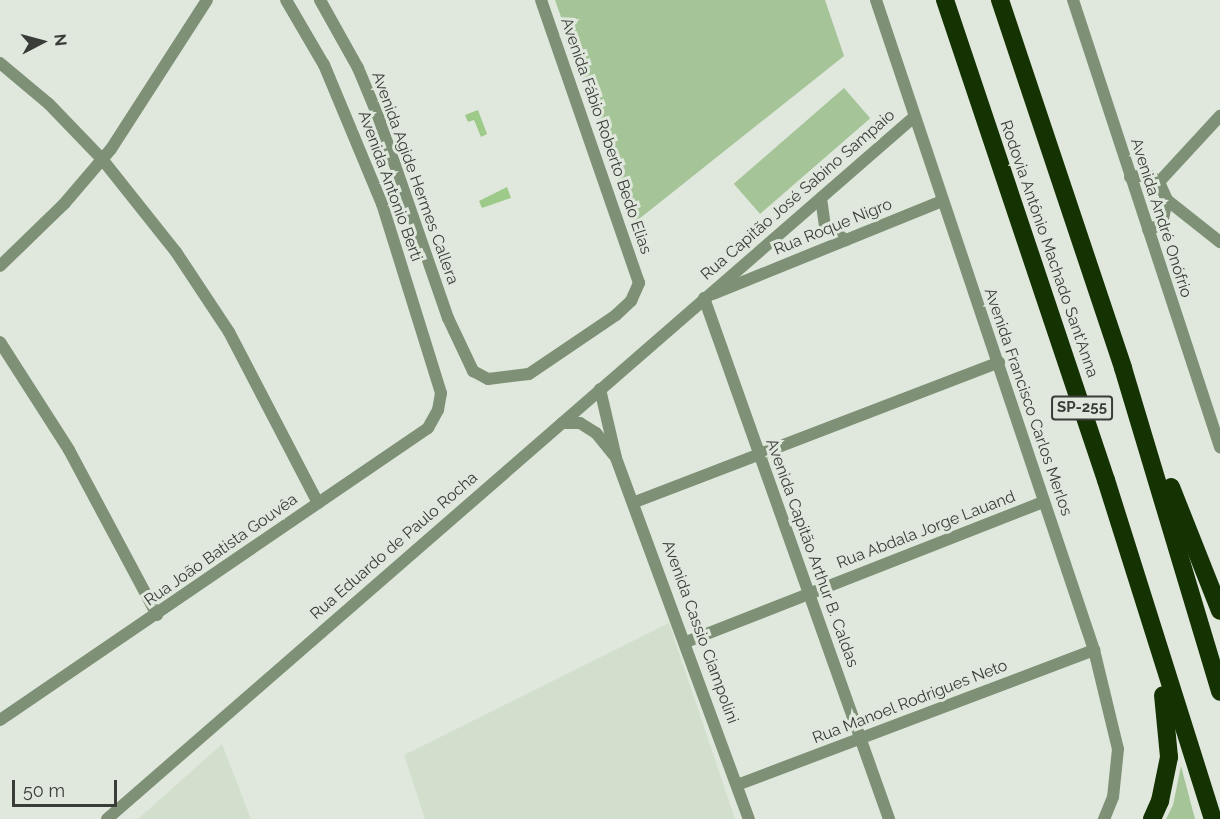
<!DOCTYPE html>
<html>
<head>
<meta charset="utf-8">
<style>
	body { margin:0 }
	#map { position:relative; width:1220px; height:819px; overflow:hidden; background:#e0e8dd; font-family:Raleway,sans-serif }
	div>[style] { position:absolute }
	.built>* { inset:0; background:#d2dfcd }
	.green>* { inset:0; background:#a5c497; transform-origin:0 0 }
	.water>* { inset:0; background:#9dc989 }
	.minor>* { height:12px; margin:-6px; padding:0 6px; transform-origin:6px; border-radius:6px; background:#7e9176 }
	.motorway>* { height:18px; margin:-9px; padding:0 9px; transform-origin:9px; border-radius:9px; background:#153203 }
	span { translate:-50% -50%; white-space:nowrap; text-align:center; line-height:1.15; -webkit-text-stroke:6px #e0e8dd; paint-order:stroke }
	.shield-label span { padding:2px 4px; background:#e0e8dd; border:2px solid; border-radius:4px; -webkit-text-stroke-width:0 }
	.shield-label { font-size:15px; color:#393c38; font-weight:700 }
	.street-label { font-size:16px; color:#393c38 }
	.north { position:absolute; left:12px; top:12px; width:60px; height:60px; -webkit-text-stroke:4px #e0e8dd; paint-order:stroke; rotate:84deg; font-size:16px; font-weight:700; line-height:24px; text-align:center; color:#393c38 }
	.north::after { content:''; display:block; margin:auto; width:21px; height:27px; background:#393c38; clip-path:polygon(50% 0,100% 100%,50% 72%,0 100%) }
	.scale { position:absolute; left:12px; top:780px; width:105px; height:27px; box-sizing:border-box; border:3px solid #393c38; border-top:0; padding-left:8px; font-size:18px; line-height:21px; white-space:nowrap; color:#393c38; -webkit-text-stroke:4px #e0e8dd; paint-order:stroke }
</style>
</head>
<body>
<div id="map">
	<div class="built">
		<div style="clip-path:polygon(669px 623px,735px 819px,425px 819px,404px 755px)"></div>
		<div style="clip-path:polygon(222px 744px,251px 819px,138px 819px)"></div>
	</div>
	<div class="green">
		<div style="clip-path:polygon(555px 0,825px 0,844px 56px,634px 223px)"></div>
		<div style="left:844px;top:88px;width:40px;height:146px;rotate:49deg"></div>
		<div style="clip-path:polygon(1181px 766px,1195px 819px,1166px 819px,1173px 805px)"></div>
	</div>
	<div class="water">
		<div style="clip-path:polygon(478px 110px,487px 134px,481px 137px,474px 120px,468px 122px,465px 115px)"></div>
		<div style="clip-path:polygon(507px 187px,511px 198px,482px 208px,479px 201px)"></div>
	</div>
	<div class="minor">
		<div style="left:320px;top:0;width:78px;rotate:60.8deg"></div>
		<div style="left:358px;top:68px;width:52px;rotate:67.4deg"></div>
		<div style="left:378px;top:116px;width:214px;rotate:70.9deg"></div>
		<div style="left:448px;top:318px;width:59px;rotate:64.7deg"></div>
		<div style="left:473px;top:371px;width:17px;rotate:28deg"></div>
		<div style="left:488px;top:379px;width:41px;rotate:-7deg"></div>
		<div style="left:529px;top:374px;width:105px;rotate:-34.1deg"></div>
		<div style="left:616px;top:315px;width:21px;rotate:-43deg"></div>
		<div style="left:631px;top:301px;width:20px;rotate:-66deg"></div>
		<div style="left:639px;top:283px;width:299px;rotate:-109.1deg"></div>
		<div style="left:876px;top:0;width:686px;rotate:71.46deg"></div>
		<div style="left:1094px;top:650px;width:102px;rotate:76.4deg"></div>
		<div style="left:1118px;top:749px;width:48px;rotate:95.9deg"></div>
		<div style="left:1113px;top:797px;width:24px;rotate:112deg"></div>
		<div style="left:1073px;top:0;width:471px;rotate:71.8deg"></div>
		<div style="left:0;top:63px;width:64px;rotate:39.9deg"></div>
		<div style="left:49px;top:104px;width:76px;rotate:46.1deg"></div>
		<div style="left:102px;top:159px;width:119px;rotate:51.5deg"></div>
		<div style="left:176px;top:252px;width:96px;rotate:56.5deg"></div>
		<div style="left:229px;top:332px;width:193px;rotate:62.5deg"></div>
		<div style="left:1130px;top:177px;width:19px;rotate:-6deg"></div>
		<div style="left:1149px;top:175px;width:12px;rotate:35deg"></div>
		<div style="left:1159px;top:182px;width:20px;rotate:66deg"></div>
		<div style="left:1167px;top:200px;width:25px;rotate:102deg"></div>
		<div style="left:1162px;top:224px;width:15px;rotate:157deg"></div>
		<div style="left:1159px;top:182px;width:90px;rotate:-47.3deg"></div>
		<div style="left:821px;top:198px;width:27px;rotate:82deg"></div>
		<div style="left:825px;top:225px;width:26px;rotate:36deg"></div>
		<div style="left:1167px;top:200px;width:68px;rotate:38.4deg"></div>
		<div style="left:0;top:266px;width:89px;rotate:-44.1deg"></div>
		<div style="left:64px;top:204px;width:72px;rotate:-49.5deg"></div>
		<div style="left:111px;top:149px;width:177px;rotate:-57.2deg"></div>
		<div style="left:713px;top:294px;width:247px;rotate:-22.1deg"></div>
		<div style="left:704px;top:298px;width:553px;rotate:70.45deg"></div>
		<div style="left:0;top:342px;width:128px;rotate:57.4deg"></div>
		<div style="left:69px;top:450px;width:187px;rotate:61.9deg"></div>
		<div style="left:600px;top:389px;width:71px;rotate:76.9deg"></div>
		<div style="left:616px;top:458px;width:385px;rotate:69.8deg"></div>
		<div style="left:562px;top:423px;width:18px"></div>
		<div style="left:580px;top:423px;width:19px;rotate:32deg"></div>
		<div style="left:596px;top:433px;width:28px;rotate:51deg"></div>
		<div style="left:635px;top:502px;width:390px;rotate:-21deg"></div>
		<div style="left:686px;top:642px;width:384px;rotate:-21.4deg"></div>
		<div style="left:0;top:720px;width:518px;rotate:-34.3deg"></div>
		<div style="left:428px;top:428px;width:21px;rotate:-61deg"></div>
		<div style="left:438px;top:410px;width:17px;rotate:-80deg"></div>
		<div style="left:441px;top:393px;width:198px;rotate:-107.3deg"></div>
		<div style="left:382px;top:204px;width:151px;rotate:-112.6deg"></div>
		<div style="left:324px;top:65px;width:75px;rotate:-120.3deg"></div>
		<div style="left:737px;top:785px;width:382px;rotate:-20.7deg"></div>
		<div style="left:107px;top:819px;width:1070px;rotate:-41.02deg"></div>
	</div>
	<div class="motorway">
		<div style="left:945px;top:0;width:506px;rotate:71.46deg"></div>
		<div style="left:1106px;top:480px;width:355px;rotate:72.5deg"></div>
		<div style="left:1000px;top:0;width:388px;rotate:71.5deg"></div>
		<div style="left:1123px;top:368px;width:338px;rotate:73.3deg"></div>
		<div style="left:1171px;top:487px;width:133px;rotate:68.4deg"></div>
		<div style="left:1152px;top:819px;width:20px;rotate:-66deg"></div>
		<div style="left:1160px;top:801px;width:45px;rotate:-78.4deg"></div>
		<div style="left:1169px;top:757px;width:62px;rotate:-95.5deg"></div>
	</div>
	<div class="shield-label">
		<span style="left:1082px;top:408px">SP-255</span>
	</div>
	<div class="street-label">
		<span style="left:606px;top:136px;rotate:71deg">Avenida Fábio Roberto Bedo Elias</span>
		<span style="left:415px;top:178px;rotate:70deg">Avenida Agide Hermes Callera</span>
		<span style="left:390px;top:186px;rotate:70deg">Avenida Antonio Berti</span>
		<span style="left:798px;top:195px;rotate:-41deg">Rua Capitão José Sabino Sampaio</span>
		<span style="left:1161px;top:218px;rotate:72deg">Avenida André Onófrio</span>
		<span style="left:833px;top:227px;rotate:-22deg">Rua Roque Nigro</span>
		<span style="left:1049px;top:249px;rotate:71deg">Rodovia Antônio Machado Sant'Anna</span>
		<span style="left:1028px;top:402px;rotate:71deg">Avenida Francisco Carlos Merlos</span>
		<span style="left:926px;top:530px;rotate:-21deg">Rua Abdala Jorge Lauand</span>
		<span style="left:394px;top:546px;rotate:-41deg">Rua Eduardo de Paulo Rocha</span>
		<span style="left:221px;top:550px;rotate:-35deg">Rua João Batista Gouvêa</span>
		<span style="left:812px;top:553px;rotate:70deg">Avenida Capitão Arthur B. Caldas</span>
		<span style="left:700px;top:632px;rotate:70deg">Avenida Cassio Ciampolini</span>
		<span style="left:910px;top:702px;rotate:-21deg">Rua Manoel Rodrigues Neto</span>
	</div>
	<div class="north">N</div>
	<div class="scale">50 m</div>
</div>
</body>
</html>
